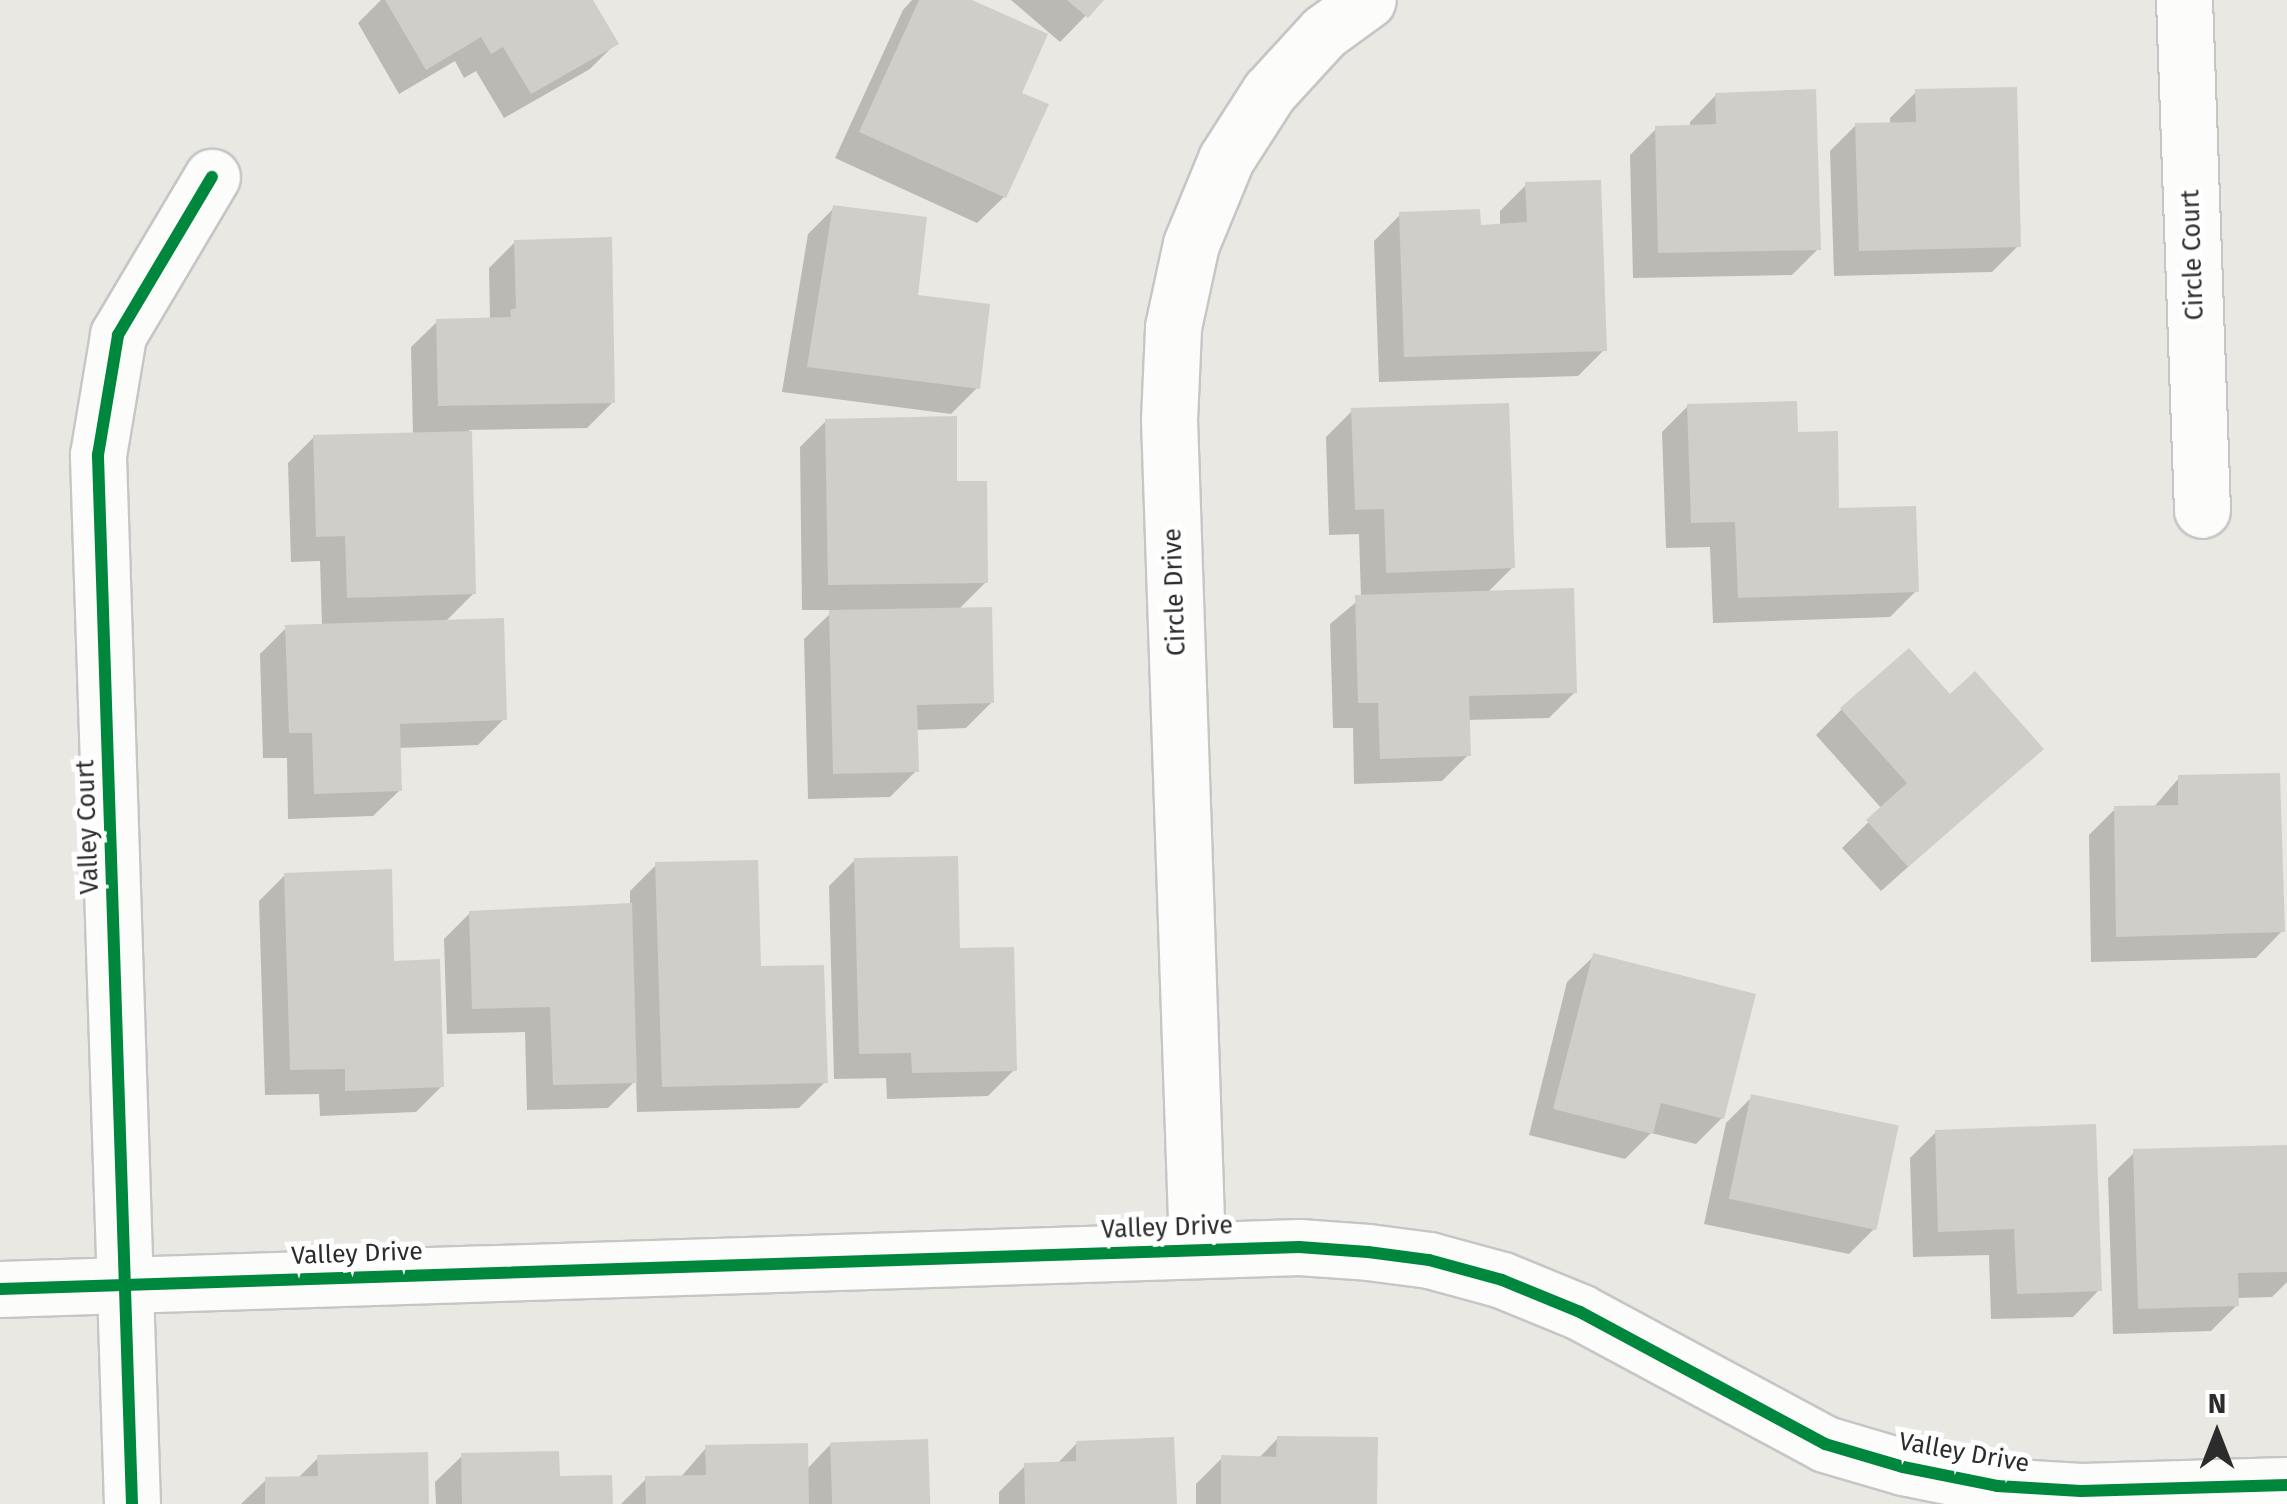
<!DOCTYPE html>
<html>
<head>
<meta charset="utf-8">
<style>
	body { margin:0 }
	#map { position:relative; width:2287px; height:1504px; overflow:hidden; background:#eae8e2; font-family:"Fira Sans",sans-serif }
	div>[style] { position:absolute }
	.shadow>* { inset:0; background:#0003 }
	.building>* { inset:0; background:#cfcec9; transform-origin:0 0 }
	.roads { filter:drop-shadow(2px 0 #c7c6c7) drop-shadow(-2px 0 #c7c6c7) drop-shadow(0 2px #c7c6c7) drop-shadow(0 -2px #c7c6c7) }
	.minor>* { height:55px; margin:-27.5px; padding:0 27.5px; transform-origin:27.5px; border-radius:27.5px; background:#fcfcfb }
	.cycleway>* { height:12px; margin:-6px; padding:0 6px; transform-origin:6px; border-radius:6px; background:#00873e }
	span { translate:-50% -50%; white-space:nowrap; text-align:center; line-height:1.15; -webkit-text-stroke:10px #fff; paint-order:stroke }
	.street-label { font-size:25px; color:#2c2c2c }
	.north { position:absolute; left:2167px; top:1384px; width:100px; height:100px; -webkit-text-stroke:8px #fff; paint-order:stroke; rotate:0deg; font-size:28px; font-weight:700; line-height:40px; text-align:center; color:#2c2c2c }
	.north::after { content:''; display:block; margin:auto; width:35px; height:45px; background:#2c2c2c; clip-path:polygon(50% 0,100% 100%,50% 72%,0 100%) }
</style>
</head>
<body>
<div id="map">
	<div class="shadow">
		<div style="clip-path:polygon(381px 0,590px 0,616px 43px,590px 69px,504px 118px,476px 71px,464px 78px,455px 61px,399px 94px,358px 23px)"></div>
		<div style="clip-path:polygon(912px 0,965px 0,1019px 94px,1045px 106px,1004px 197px,977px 223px,835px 158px,903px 10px)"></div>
		<div style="clip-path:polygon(1011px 0,1101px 0,1060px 42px)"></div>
		<div style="clip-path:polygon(1916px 92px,2018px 246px,1992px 272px,1834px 276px,1830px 151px,1856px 125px,1890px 124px,1890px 118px)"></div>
		<div style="clip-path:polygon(1716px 95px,1818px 249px,1792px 275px,1633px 278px,1630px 155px,1656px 129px,1690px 127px,1690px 122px)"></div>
		<div style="clip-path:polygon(1526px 185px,1604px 350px,1578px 376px,1379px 382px,1374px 241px,1400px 215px,1479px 227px,1500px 226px,1500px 211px)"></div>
		<div style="clip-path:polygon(834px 208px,977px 388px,951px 414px,782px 392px,808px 234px)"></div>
		<div style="clip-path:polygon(515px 242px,613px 402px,587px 428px,469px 430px,474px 593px,444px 623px,504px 719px,478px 745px,398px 748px,400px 790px,373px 816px,288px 819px,287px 758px,263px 758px,260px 654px,286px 628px,322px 626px,320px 561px,291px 562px,288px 463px,314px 437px,413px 435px,411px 347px,438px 321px,490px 320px,489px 268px)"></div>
		<div style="clip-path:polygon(1688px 406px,1796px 435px,1837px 511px,1916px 591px,1890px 617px,1713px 623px,1710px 547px,1666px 548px,1662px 432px)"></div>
		<div style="clip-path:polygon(1352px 411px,1513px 567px,1486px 594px,1575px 692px,1549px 718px,1467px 720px,1468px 755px,1442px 781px,1354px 784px,1353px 728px,1333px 728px,1330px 624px,1361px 598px,1359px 534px,1329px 535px,1326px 437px)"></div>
		<div style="clip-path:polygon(826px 421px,955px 483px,986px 582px,958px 610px,992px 702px,966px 728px,915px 730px,916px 771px,890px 797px,808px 799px,804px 639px,834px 610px,802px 610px,800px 447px)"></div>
		<div style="clip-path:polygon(1949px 697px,2041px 749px,1881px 891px,1842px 848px,1882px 809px,1816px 735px,1842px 709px)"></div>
		<div style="clip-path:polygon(2179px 778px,2282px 931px,2256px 958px,2091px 962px,2089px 835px,2115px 809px,2153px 808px)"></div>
		<div style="clip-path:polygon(855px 860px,958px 951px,1014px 1070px,988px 1096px,887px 1099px,886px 1078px,834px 1079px,829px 886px)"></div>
		<div style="clip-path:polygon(656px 865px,759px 968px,825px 1082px,799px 1108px,637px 1112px,636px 1080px,608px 1108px,527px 1110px,525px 1032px,447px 1034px,444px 939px,470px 913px,630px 905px,630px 891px)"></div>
		<div style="clip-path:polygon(285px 875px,392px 964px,442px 1086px,416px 1112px,320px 1116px,319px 1094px,265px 1095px,259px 901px)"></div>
		<div style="clip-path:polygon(1594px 956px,1722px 1118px,1696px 1144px,1651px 1133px,1625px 1159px,1529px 1135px,1567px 982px)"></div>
		<div style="clip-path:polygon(1752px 1097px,1875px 1228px,1849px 1254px,1704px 1224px,1726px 1123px)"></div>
		<div style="clip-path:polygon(1936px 1132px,2099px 1290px,2073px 1317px,1991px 1319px,1989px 1255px,1913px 1257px,1910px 1158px)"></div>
		<div style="clip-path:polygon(2287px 1147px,2287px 1282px,2272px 1297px,2237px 1298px,2237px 1305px,2211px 1331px,2113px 1334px,2108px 1178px,2135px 1152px)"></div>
		<div style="clip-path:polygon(1278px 1438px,1375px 1504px,1196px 1504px,1196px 1484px,1222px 1458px,1258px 1459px)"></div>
		<div style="clip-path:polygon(1077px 1443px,1174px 1504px,999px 1504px,999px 1492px,1025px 1466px,1056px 1465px)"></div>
		<div style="clip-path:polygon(831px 1444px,927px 1504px,621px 1504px,646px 1479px,680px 1478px,706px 1448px,806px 1470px)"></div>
		<div style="clip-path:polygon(462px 1456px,558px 1479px,610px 1504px,436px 1504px,435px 1482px)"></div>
		<div style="clip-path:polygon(318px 1458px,427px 1504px,241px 1504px,266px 1480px,297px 1479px)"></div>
	</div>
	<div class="building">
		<div style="clip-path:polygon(385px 0,593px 0,619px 44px,531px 94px,503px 47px,491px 54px,481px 37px,426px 70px)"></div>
		<div style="clip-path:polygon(919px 0,972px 0,1048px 34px,1022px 93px,1049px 104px,1006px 198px,859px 132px)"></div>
		<div style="clip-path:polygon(1067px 0,1104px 0,1088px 18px)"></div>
		<div style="clip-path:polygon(2017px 87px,2021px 247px,1859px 251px,1855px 123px,1916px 122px,1915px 89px)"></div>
		<div style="clip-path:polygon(1816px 89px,1821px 250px,1658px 253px,1655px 126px,1716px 124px,1715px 93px)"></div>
		<div style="clip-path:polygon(1601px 180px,1607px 351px,1404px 357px,1399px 212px,1480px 209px,1481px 225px,1527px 222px,1525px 182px)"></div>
		<div style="clip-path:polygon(833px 205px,927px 217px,918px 295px,990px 304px,980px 389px,807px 367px)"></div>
		<div style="clip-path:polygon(612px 237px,615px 403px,438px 406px,436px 319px,511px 317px,510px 310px,516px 308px,514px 240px)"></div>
		<div style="clip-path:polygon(1797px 401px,1798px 432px,1838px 431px,1839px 508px,1916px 506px,1919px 592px,1738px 598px,1735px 522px,1691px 523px,1687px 404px)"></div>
		<div style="clip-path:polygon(1509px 403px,1515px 568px,1386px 573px,1384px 509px,1355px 510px,1351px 408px)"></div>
		<div style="clip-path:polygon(957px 416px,957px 481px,987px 481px,988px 583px,828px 585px,825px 419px)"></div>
		<div style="clip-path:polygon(472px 431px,476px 594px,347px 598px,345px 536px,316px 537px,313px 435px)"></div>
		<div style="clip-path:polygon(1574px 588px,1577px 693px,1469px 696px,1471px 756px,1380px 759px,1378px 703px,1358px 703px,1355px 595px)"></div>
		<div style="clip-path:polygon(992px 607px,994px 703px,917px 705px,919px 772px,833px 774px,829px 610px)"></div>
		<div style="clip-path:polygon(504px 618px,507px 720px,400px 724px,402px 791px,314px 794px,312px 733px,289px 733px,285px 625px)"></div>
		<div style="clip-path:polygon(1909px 648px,1950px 694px,1975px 671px,2044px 749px,1908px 867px,1866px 820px,1907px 783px,1840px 708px)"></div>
		<div style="clip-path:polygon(2280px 773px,2285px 932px,2116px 937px,2114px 806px,2178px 805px,2178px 775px)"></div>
		<div style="clip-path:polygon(958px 856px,960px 948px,1014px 947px,1017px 1071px,912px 1073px,911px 1053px,859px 1054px,854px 858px)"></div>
		<div style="clip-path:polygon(758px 860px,761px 966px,824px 965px,828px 1083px,662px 1087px,655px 862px)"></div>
		<div style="clip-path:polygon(392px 869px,394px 961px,440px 959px,444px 1087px,345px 1091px,345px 1069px,290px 1070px,284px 873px)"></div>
		<div style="clip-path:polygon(632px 903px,637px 1083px,553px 1085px,550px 1007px,472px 1009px,469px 911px)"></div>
		<div style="clip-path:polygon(1593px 953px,1756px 994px,1724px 1119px,1661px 1103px,1653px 1134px,1553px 1109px)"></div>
		<div style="left:1751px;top:1094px;width:151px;height:107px;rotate:12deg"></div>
		<div style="clip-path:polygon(2096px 1124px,2102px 1291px,2017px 1294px,2014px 1229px,1938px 1232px,1935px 1130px)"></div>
		<div style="clip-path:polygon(2287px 1145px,2287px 1272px,2238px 1273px,2239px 1306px,2138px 1309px,2133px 1149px)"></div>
		<div style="clip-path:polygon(1277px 1436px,1378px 1437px,1377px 1504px,1221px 1504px,1221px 1455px,1276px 1457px)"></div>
		<div style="clip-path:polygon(1174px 1437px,1177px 1504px,1025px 1504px,1024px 1463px,1076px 1461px,1076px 1441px)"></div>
		<div style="left:928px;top:1439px;width:65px;height:98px;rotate:88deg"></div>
		<div style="clip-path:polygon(808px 1443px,809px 1504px,646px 1504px,645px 1476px,706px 1475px,705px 1445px)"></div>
		<div style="clip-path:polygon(559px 1451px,560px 1476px,612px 1475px,613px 1504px,462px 1504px,461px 1453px)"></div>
		<div style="clip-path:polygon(428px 1452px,429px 1504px,265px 1504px,265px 1477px,318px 1476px,317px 1455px)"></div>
	</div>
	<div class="roads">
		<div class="minor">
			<div style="left:2184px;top:0;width:510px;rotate:87.98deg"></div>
			<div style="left:1197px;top:1250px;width:830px;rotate:-91.93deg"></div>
			<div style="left:1169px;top:420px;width:93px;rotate:-87.5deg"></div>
			<div style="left:1173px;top:327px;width:85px;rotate:-77.8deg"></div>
			<div style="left:1191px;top:244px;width:92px;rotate:-67.6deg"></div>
			<div style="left:1226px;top:159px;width:80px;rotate:-57.3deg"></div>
			<div style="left:1269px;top:92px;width:81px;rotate:-47.5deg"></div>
			<div style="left:1324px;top:32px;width:54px;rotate:-36deg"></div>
			<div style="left:0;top:1289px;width:1300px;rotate:-1.85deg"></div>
			<div style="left:1299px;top:1247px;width:69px;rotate:4.1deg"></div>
			<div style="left:1368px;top:1252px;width:62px;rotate:7.5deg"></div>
			<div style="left:1429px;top:1260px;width:76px;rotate:15.3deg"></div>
			<div style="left:1502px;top:1280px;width:84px;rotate:22.3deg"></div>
			<div style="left:1580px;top:1312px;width:278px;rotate:28.3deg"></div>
			<div style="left:1825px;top:1444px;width:81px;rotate:16.4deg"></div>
			<div style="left:1903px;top:1467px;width:96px;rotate:11.4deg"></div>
			<div style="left:1997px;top:1486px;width:84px;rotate:3.4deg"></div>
			<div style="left:2081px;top:1491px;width:206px;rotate:-1.7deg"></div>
			<div style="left:132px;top:1504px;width:1050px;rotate:-91.86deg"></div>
			<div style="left:98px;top:455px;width:122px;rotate:-80.5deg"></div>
			<div style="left:118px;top:335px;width:184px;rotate:-59.3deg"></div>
		</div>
	</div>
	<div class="cycleway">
		<div style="left:0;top:1289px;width:1300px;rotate:-1.85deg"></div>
		<div style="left:1299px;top:1247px;width:69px;rotate:4.1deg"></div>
		<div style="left:1368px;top:1252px;width:62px;rotate:7.5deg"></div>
		<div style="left:1429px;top:1260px;width:76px;rotate:15.3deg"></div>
		<div style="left:1502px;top:1280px;width:84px;rotate:22.3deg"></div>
		<div style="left:1580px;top:1312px;width:278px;rotate:28.3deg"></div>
		<div style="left:1825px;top:1444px;width:81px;rotate:16.4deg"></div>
		<div style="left:1903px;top:1467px;width:96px;rotate:11.4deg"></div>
		<div style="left:1997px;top:1486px;width:84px;rotate:3.4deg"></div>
		<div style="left:2081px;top:1491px;width:206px;rotate:-1.7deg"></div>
		<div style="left:132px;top:1504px;width:1050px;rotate:-91.86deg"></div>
		<div style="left:98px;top:455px;width:122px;rotate:-80.5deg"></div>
		<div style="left:118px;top:335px;width:184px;rotate:-59.3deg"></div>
	</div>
	<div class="street-label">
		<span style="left:2193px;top:255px;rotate:-92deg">Circle Court</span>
		<span style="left:1175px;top:592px;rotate:-92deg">Circle Drive</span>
		<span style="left:88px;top:827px;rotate:-92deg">Valley Court</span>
		<span style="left:1167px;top:1228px;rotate:-2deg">Valley Drive</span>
		<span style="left:357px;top:1254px;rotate:-2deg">Valley Drive</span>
		<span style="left:1964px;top:1453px;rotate:10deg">Valley Drive</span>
	</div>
	<div class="north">N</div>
</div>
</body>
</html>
